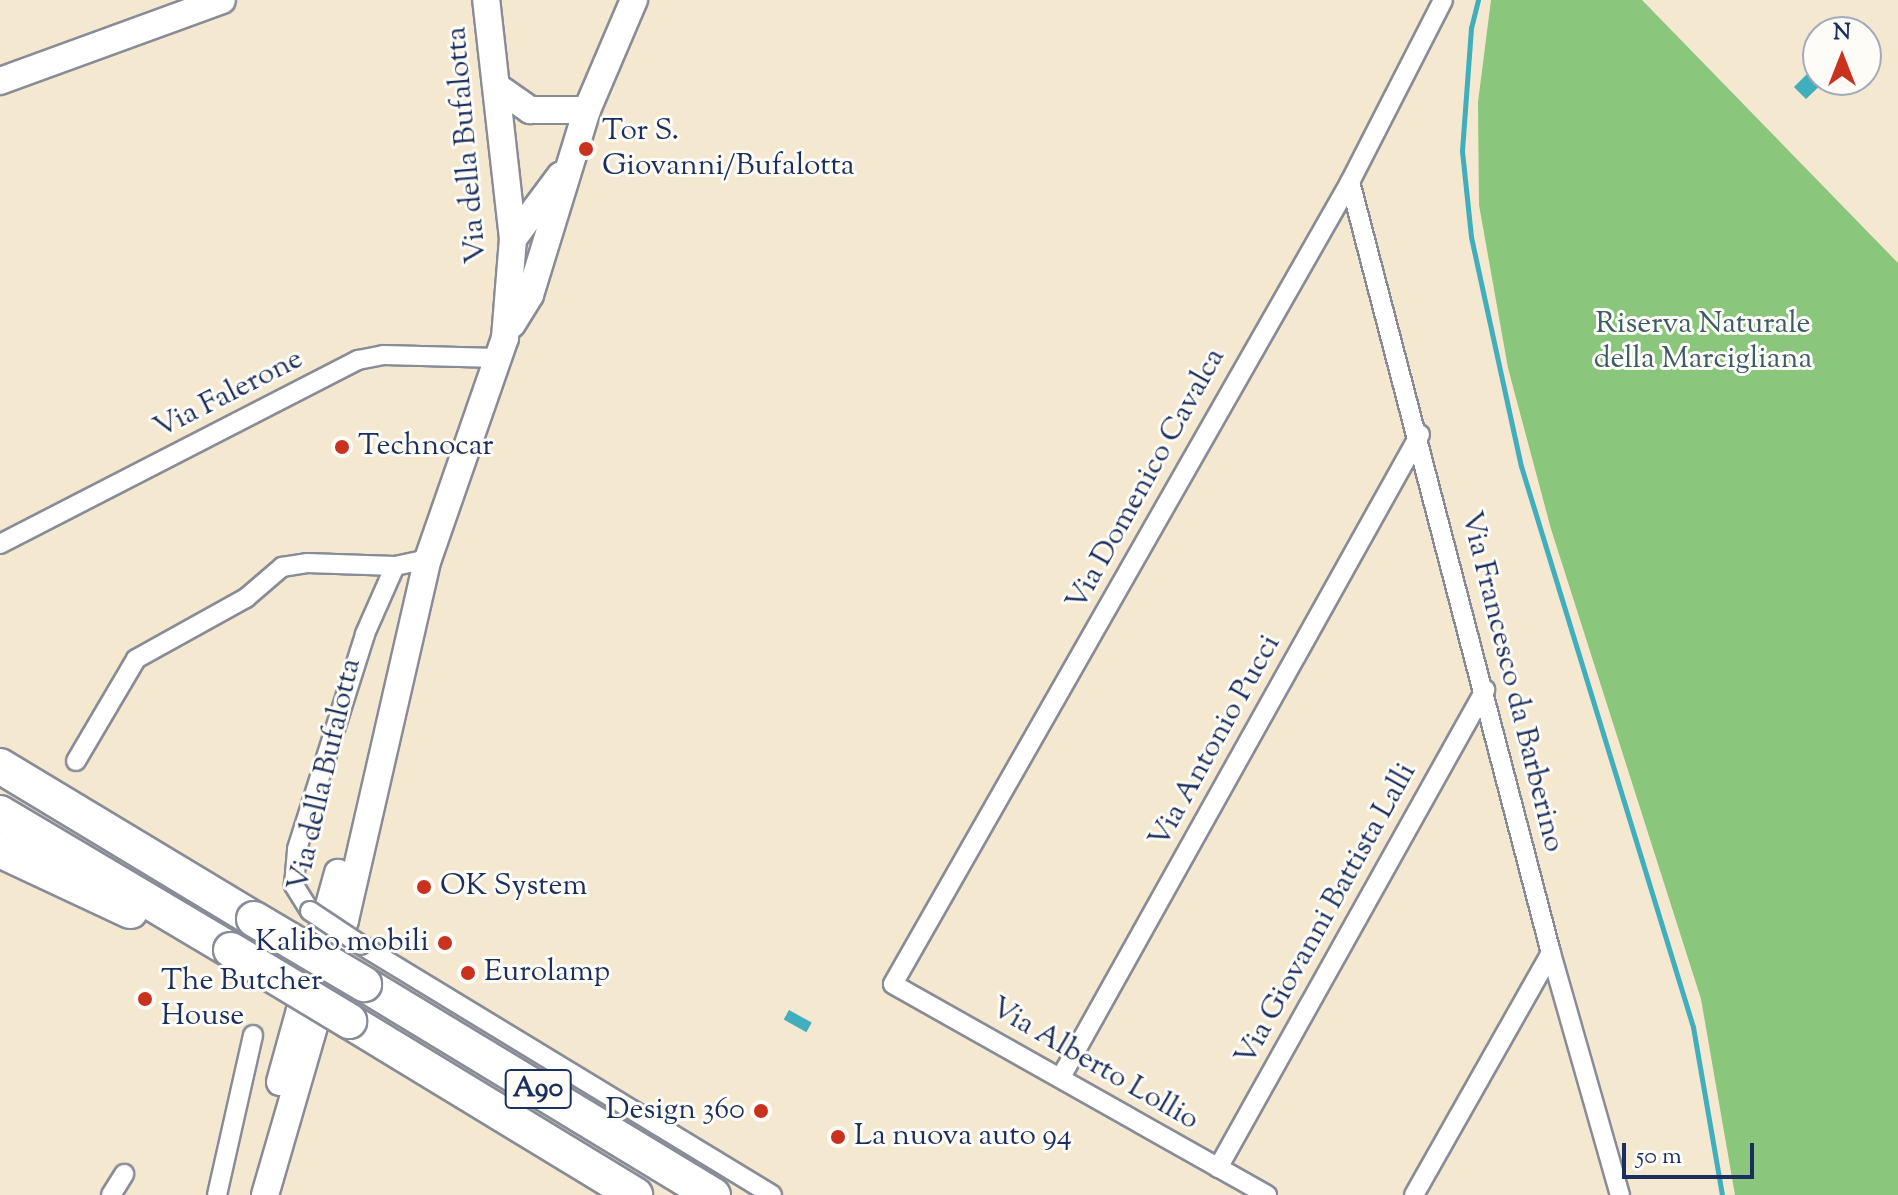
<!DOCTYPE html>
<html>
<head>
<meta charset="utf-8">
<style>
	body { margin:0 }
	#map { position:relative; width:1898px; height:1195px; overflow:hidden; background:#f4e8d0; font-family:"Sorts Mill Goudy",serif }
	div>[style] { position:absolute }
	.green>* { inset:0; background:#8ac77c }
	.water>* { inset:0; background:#40aebd; transform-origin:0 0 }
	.stream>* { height:5px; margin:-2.5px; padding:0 2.5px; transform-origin:2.5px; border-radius:2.5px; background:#40aebd }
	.roads { filter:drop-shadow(2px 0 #888c97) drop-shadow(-2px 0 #888c97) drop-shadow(0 2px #888c97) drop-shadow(0 -2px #888c97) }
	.street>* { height:18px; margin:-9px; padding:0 9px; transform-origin:9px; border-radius:9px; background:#fff }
	.secondary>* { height:26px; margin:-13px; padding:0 13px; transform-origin:13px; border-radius:13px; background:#fff }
	.highway>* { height:34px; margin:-17px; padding:0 17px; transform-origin:17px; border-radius:17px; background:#fff }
	.bridges { filter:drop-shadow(2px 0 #888c97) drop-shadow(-2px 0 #888c97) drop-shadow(0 2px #888c97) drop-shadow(0 -2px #888c97) }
	.street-bridge>* { height:18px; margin:-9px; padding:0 9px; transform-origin:9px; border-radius:9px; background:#fff }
	.highway-bridge>* { height:34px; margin:-17px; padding:0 17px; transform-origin:17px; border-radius:17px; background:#fff }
	.dots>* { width:22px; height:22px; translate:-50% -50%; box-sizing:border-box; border:4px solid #fdfcf7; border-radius:50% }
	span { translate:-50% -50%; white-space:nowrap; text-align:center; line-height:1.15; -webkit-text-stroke:6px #fdfcf7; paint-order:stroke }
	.shield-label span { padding:2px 6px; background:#fdfcf7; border:2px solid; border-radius:6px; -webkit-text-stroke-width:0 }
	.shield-label { font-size:28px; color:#1b2f5e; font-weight:700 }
	.poi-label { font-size:30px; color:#1b2f5e }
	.left { translate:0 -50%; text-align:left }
	.right { translate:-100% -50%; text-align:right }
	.street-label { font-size:30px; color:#1b2f5e }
	.park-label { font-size:30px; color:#3c5d67 }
	.north { position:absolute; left:1802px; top:16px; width:80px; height:80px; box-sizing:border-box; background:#fdfcf7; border:2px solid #a3aaba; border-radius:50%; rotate:0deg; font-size:22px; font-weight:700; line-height:32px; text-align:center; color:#1b2f5e }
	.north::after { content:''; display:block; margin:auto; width:28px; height:36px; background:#c8321e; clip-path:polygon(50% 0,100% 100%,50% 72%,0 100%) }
	.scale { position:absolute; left:1622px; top:1143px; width:132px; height:36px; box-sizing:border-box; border:4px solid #1b2f5e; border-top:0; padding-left:10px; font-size:24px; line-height:28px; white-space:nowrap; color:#1b2f5e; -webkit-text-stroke:6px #fdfcf7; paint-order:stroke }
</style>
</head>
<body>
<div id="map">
	<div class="green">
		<div style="clip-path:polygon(1491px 0,1642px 0,1898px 263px,1898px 1195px,1735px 1195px,1701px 999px,1551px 529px,1508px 368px,1479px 205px,1478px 102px)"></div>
	</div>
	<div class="water">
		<div style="clip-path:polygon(1814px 67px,1818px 80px,1826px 80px,1806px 99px,1794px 87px)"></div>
		<div style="left:789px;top:1010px;width:26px;height:11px;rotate:29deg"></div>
	</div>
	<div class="stream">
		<div style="left:1478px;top:0;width:29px;rotate:104deg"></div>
		<div style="left:1471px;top:28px;width:123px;rotate:94.2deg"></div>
		<div style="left:1462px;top:151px;width:86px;rotate:84deg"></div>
		<div style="left:1471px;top:237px;width:234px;rotate:77.7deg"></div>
		<div style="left:1521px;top:466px;width:587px;rotate:72.95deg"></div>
		<div style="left:1693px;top:1027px;width:170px;rotate:80.2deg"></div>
	</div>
	<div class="roads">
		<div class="street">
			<div style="left:1350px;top:182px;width:797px;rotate:75.39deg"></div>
			<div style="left:1551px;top:953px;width:252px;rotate:74.1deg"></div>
			<div style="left:0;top:544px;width:403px;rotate:-27.2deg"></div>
			<div style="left:358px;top:360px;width:25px;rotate:-11deg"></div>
			<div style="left:383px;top:355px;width:115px;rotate:1.5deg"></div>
			<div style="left:76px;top:761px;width:118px;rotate:-59.5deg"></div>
			<div style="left:136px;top:659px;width:126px;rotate:-29deg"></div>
			<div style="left:246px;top:598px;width:48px;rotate:-40.7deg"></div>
			<div style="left:282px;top:567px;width:25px;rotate:-9deg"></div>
			<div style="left:307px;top:563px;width:88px;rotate:2deg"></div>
			<div style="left:395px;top:566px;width:34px;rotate:-12deg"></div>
			<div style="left:310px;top:911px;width:31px;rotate:-122deg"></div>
			<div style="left:294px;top:885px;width:36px;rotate:-85deg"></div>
			<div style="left:297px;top:849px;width:225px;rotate:-72.4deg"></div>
			<div style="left:365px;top:634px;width:74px;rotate:-66.2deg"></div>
			<div style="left:361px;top:945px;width:481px;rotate:31.3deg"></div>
			<div style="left:1061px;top:1077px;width:736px;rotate:-60.82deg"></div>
			<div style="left:1218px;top:1168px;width:548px;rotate:-60.81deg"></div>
			<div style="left:111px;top:1195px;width:25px;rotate:-58deg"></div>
			<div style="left:217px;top:1195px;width:164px;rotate:-77.3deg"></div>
			<div style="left:1267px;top:1195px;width:429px;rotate:-150.6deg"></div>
			<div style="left:893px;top:984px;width:923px;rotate:-60.32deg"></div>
			<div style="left:1350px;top:182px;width:204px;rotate:-62.9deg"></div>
			<div style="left:1414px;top:1195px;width:278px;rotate:-60.5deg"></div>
		</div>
		<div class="secondary">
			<div style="left:0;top:81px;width:236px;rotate:-20deg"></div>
			<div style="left:500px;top:89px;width:37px;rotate:35deg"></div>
			<div style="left:530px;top:110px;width:57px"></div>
			<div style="left:513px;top:239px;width:79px;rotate:-53.3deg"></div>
			<div style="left:512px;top:324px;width:34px;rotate:-58deg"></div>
			<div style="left:530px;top:295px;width:194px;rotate:-72.9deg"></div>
			<div style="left:587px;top:110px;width:120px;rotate:-66.9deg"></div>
			<div style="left:280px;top:1082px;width:217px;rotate:-74.5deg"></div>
			<div style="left:265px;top:1195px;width:286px;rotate:-73.8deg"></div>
			<div style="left:345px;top:920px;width:370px;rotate:-77.1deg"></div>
			<div style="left:428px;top:559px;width:234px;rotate:-70.8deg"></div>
			<div style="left:505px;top:338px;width:99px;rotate:-85.4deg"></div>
			<div style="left:513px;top:239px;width:241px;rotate:-96.4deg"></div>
		</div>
		<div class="highway">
			<div style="left:0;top:766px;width:297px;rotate:31.1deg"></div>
			<div style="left:0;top:813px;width:269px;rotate:30.7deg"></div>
			<div style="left:0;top:850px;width:144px;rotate:25.1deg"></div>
			<div style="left:364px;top:984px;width:408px;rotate:31.2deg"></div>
			<div style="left:349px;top:1021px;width:335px;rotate:31.3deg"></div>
		</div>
	</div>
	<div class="bridges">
		<div class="street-bridge">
			<div style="left:310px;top:911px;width:61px;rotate:33.7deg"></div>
		</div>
		<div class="highway-bridge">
			<div style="left:254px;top:919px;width:128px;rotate:30.6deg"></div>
			<div style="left:231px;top:950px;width:138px;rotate:31deg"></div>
		</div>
	</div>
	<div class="dots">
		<div style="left:586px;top:149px;background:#c8321e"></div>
		<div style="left:342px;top:447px;background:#c8321e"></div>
		<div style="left:424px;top:887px;background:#c8321e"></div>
		<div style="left:445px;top:943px;background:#c8321e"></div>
		<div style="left:468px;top:973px;background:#c8321e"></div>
		<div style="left:145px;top:999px;background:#c8321e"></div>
		<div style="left:761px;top:1111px;background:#c8321e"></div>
		<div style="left:838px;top:1137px;background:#c8321e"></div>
	</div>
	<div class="shield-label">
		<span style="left:538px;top:1089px">A90</span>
	</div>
	<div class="poi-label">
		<span class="left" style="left:602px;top:149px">Tor S.<br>Giovanni/Bufalotta</span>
		<span class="left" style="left:358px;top:447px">Technocar</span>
		<span class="left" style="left:440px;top:887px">OK System</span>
		<span class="right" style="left:429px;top:943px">Kalibo mobili</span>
		<span class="left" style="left:484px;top:973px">Eurolamp</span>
		<span class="left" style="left:161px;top:999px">The Butcher<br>House</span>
		<span class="right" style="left:745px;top:1111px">Design 360</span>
		<span class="left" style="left:854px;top:1137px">La nuova auto 94</span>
	</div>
	<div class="street-label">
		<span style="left:468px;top:145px;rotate:-95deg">Via della Bufalotta</span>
		<span style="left:229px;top:395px;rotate:-27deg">Via Falerone</span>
		<span style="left:1147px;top:480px;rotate:-61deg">Via Domenico Cavalca</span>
		<span style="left:1511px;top:682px;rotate:76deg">Via Francesco da Barberino</span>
		<span style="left:1216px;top:742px;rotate:-61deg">Via Antonio Pucci</span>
		<span style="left:326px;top:775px;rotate:-77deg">Via della Bufalotta</span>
		<span style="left:1327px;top:915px;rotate:-61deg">Via Giovanni Battista Lalli</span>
		<span style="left:1094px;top:1065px;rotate:30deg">Via Alberto Lollio</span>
	</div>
	<div class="park-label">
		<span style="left:1703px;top:342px">Riserva Naturale<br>della Marcigliana</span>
	</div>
	<div class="north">N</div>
	<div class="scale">50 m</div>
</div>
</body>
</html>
